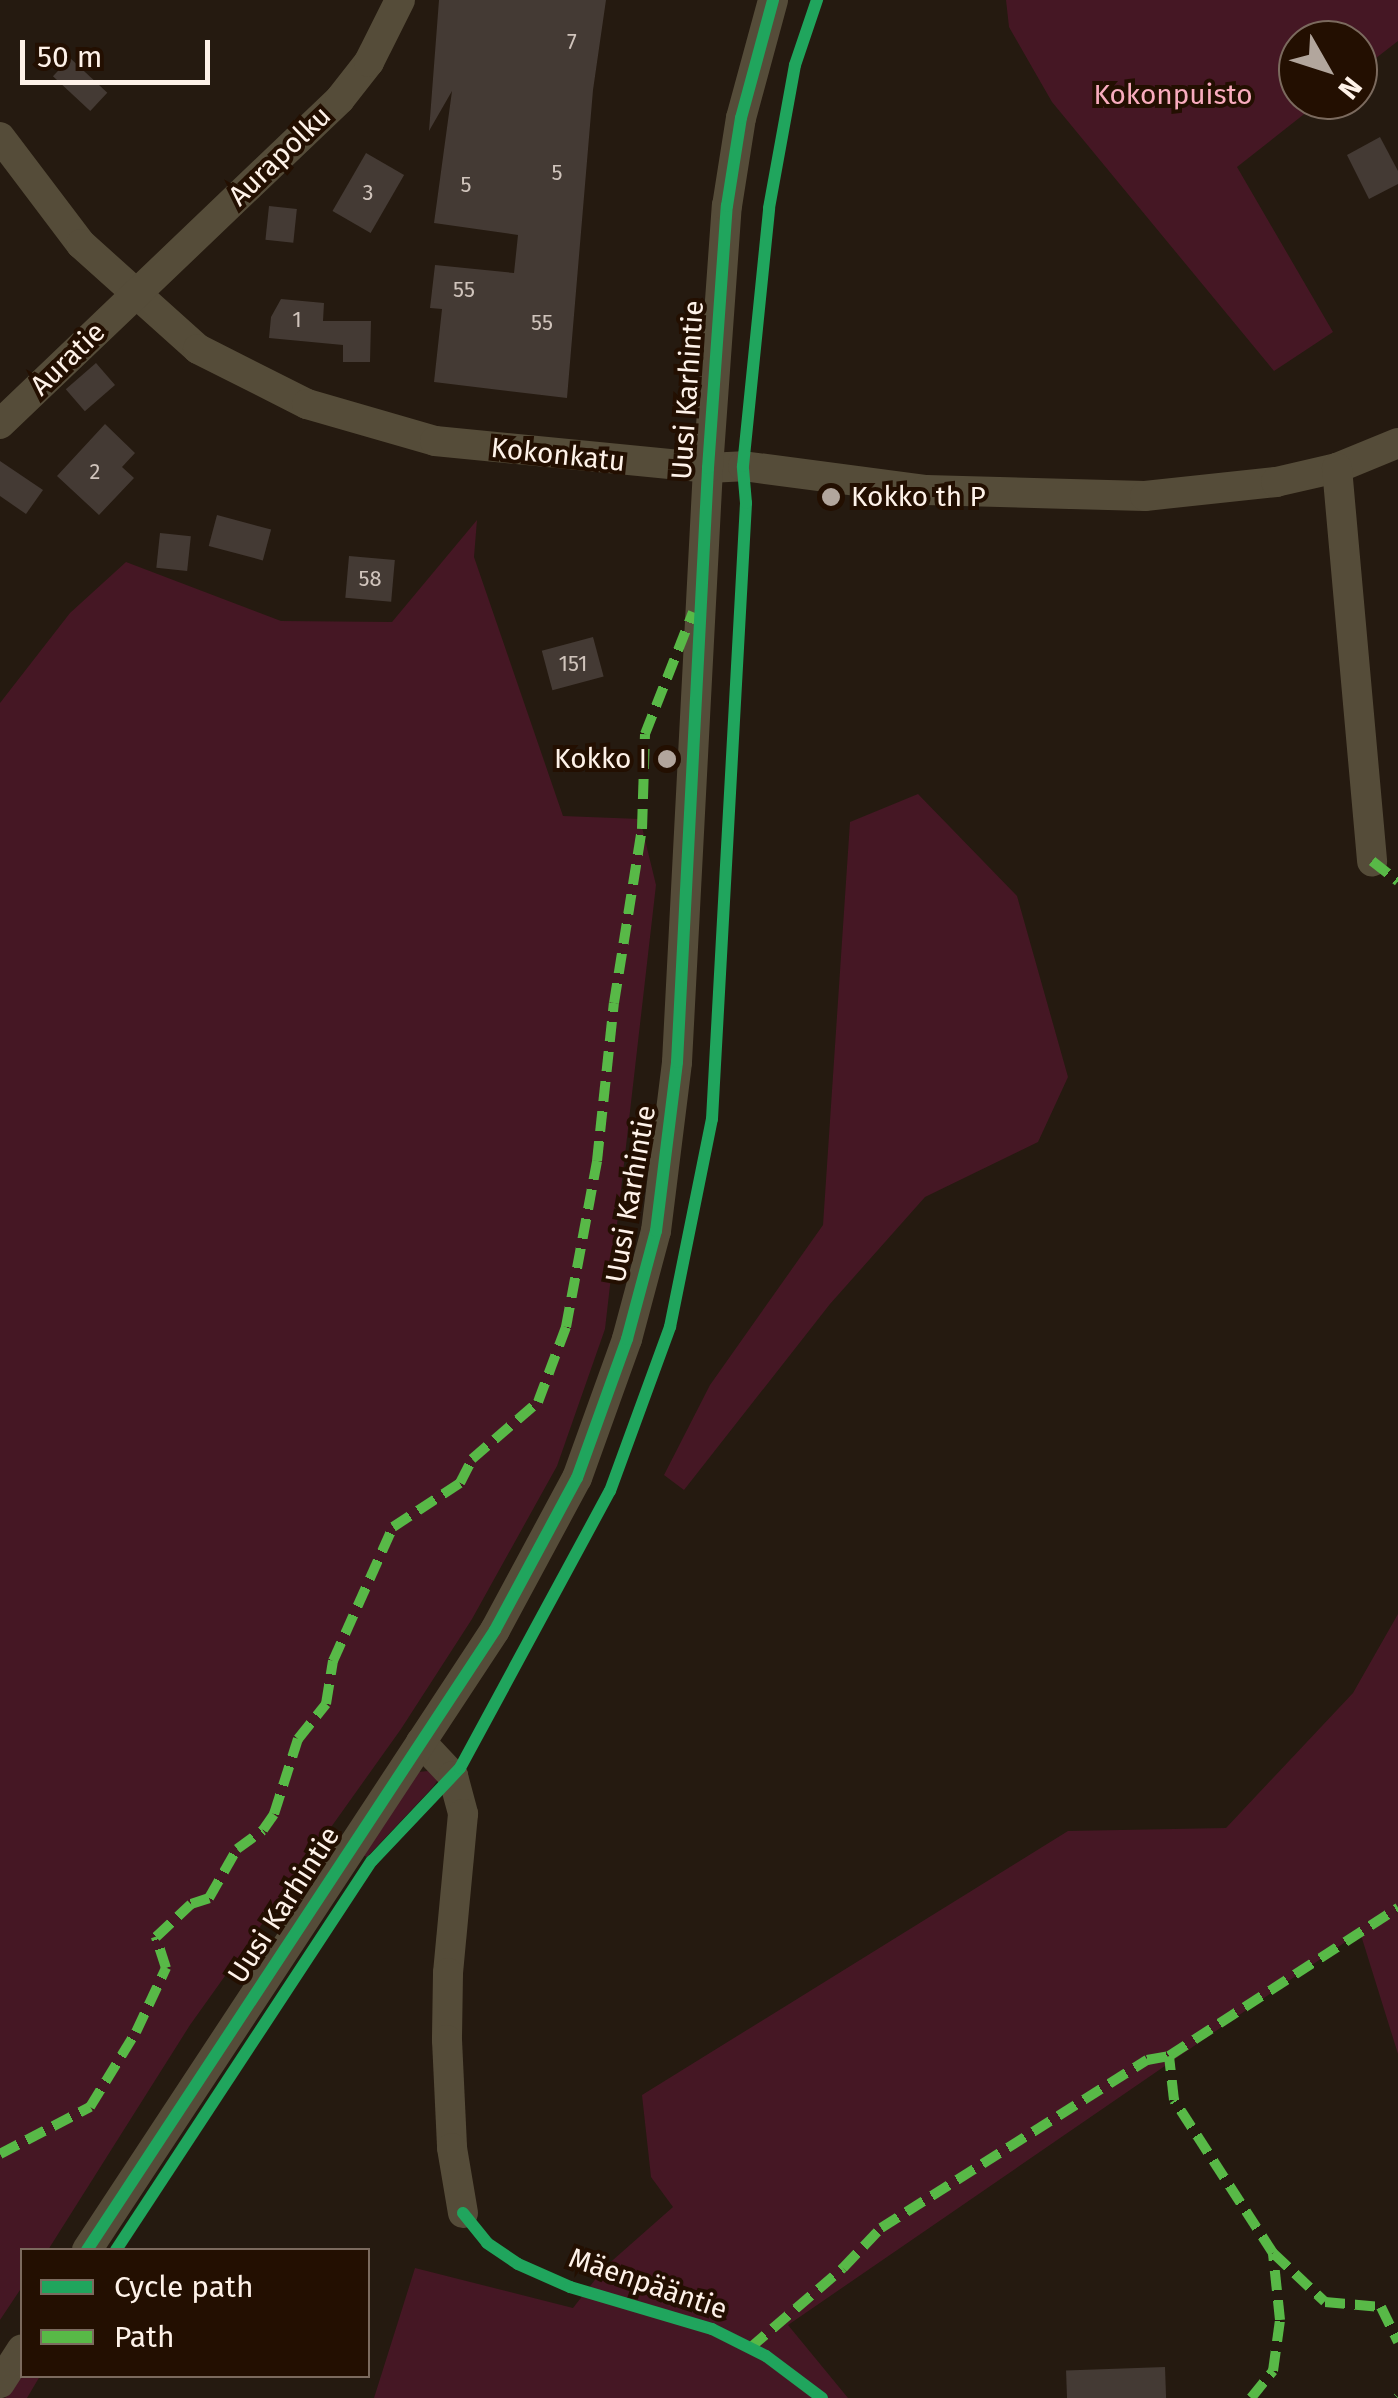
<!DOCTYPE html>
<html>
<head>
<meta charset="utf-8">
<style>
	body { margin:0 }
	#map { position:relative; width:1398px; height:2398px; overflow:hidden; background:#251a10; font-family:"Fira Sans",sans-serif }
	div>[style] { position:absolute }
	.green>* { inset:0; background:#451724 }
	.building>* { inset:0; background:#443a34; transform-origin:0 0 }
	.minor>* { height:30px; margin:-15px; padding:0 15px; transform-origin:15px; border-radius:15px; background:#554c39 }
	.quiet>* { height:10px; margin-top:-5px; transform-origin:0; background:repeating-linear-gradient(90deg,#58b947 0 20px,transparent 0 30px) }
	.cycleway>* { height:12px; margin:-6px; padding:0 6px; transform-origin:6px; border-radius:6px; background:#20a55d }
	.dots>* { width:28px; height:28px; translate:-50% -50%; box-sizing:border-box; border:5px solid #230f01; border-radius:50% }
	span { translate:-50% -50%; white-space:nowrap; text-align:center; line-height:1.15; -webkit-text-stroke:8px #230f01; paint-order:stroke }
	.number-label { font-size:22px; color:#d0c4bc }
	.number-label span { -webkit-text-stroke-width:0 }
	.park-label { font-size:28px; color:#f9acbe }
	.street-label { font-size:28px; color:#fef2e9 }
	.poi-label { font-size:28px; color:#fef2e9 }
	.left { translate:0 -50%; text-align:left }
	.right { translate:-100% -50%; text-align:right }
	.legend { position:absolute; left:20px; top:2248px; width:350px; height:130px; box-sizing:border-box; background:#230f01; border:2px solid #7b6a5e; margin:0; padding:12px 18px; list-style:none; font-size:30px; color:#fef2e9 }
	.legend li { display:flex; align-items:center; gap:20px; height:50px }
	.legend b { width:50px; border:2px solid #7b6a5e }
	.north { position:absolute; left:1278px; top:20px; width:100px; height:100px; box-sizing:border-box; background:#230f01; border:2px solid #7b6a5e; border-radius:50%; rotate:129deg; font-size:28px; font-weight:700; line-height:40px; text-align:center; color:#fef2e9 }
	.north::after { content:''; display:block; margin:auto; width:35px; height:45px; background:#b2a69d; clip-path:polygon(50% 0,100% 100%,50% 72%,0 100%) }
	.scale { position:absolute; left:20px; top:40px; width:190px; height:45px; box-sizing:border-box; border:5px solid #fef2e9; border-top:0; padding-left:12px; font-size:30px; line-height:35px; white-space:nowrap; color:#fef2e9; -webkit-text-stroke:8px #230f01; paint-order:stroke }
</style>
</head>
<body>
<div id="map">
	<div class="green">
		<div style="clip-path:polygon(1006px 0,1398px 0,1398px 41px,1358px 72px,1358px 40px,1298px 40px,1298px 100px,1322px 100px,1237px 167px,1333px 332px,1274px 371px,1052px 102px,1009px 27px)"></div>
		<div style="clip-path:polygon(477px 520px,474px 557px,563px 816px,640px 819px,656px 885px,605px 1329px,557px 1466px,472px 1619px,401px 1729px,190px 2025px,48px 2250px,22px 2250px,22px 2287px,0 2320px,0 703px,70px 613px,126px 562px,281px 621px,392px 622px)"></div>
		<div style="clip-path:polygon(918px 794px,1017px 896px,1068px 1077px,1038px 1142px,925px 1197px,830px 1304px,684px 1490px,664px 1475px,710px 1385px,823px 1225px,850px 822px)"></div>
		<div style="clip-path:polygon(1398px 1614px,1398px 2054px,1360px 1932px,788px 2325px,848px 2398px,374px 2398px,415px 2268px,573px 2308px,605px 2267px,673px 2207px,651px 2177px,642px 2095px,1068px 1831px,1226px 1828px,1353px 1693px)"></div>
		<div style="clip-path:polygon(428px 1771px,439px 1778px,433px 1787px,367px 1857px,363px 1855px,418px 1772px)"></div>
		<div style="clip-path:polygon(22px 2372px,40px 2376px,27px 2398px,5px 2398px)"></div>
	</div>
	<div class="building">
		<div style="clip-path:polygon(439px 0,606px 0,593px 90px,567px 398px,434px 382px,442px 309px,430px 308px,435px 265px,514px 273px,518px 235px,434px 223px,452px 91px,429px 131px)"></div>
		<div style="left:70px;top:58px;width:51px;height:25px;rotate:43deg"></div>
		<div style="clip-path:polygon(1380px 137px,1398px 171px,1398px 184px,1369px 199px,1347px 155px)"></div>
		<div style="left:366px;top:153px;width:44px;height:67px;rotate:30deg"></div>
		<div style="left:269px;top:206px;width:28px;height:34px;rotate:6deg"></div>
		<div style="clip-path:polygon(281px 299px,324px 303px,323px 321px,371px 321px,370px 362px,343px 362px,343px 345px,269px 338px,271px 317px)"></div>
		<div style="left:96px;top:363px;width:29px;height:40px;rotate:49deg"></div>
		<div style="clip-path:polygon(105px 424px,135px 453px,122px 467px,134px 478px,99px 515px,57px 476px)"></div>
		<div style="clip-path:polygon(0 461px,43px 490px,26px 514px,0 496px)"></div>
		<div style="left:217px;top:515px;width:56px;height:32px;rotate:15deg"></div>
		<div style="left:160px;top:533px;width:31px;height:35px;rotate:6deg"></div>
		<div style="left:349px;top:556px;width:46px;height:42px;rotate:5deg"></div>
		<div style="left:593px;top:637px;width:41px;height:53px;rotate:75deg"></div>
		<div style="left:1165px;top:2367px;width:31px;height:99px;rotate:88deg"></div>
	</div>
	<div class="minor">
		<div style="left:0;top:137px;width:134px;rotate:52.9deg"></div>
		<div style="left:81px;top:244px;width:157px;rotate:41.9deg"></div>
		<div style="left:198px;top:349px;width:122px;rotate:26.8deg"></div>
		<div style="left:307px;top:404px;width:133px;rotate:16.1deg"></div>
		<div style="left:435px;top:441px;width:274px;rotate:5.6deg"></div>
		<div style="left:708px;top:468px;width:35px;rotate:-3deg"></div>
		<div style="left:743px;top:466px;width:185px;rotate:7.5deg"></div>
		<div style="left:926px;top:490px;width:219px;rotate:1.6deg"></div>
		<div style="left:1145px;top:496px;width:132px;rotate:-6.1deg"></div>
		<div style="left:1276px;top:482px;width:63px;rotate:-12.9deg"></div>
		<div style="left:1337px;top:468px;width:66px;rotate:-22.3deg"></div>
		<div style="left:0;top:424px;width:470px;rotate:-43.7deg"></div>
		<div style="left:340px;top:99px;width:47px;rotate:-51.9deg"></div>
		<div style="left:369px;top:62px;width:69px;rotate:-63.4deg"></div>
		<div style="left:1337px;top:468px;width:395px;rotate:84.9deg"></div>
		<div style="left:421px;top:1742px;width:47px;rotate:46.7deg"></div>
		<div style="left:453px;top:1776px;width:39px;rotate:75deg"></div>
		<div style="left:463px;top:1814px;width:160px;rotate:95.4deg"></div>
		<div style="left:448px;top:1973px;width:67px;rotate:90.9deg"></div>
		<div style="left:447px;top:2040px;width:108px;rotate:87.3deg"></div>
		<div style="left:452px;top:2148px;width:66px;rotate:80.4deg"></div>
		<div style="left:87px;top:2250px;width:742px;rotate:-56.65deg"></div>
		<div style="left:495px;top:1630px;width:173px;rotate:-61.7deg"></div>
		<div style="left:577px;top:1478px;width:148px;rotate:-70.2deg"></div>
		<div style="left:627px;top:1339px;width:112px;rotate:-75deg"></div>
		<div style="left:656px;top:1231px;width:170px;rotate:-82.9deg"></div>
		<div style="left:677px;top:1062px;width:595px;rotate:-87.01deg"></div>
		<div style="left:708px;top:468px;width:263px;rotate:-85.9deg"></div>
		<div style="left:727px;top:206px;width:89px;rotate:-81deg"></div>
		<div style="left:741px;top:118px;width:122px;rotate:-74.8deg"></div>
		<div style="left:0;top:2383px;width:40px;rotate:-57.1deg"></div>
	</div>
	<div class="quiet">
		<div style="left:1372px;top:861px;width:33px;rotate:38deg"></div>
		<div style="left:0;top:2154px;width:102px;rotate:-27.6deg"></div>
		<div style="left:90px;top:2107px;width:88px;rotate:-58.5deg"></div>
		<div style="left:136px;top:2032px;width:71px;rotate:-64.9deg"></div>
		<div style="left:166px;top:1968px;width:33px;rotate:-108deg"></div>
		<div style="left:156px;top:1937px;width:48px;rotate:-43.3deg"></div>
		<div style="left:191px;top:1904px;width:19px;rotate:-18deg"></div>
		<div style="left:209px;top:1898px;width:56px;rotate:-60.3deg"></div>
		<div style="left:237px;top:1849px;width:32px;rotate:-36deg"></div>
		<div style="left:263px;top:1830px;width:19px;rotate:-55deg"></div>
		<div style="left:274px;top:1814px;width:79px;rotate:-72.3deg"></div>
		<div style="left:298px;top:1739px;width:45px;rotate:-51.3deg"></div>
		<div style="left:326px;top:1704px;width:44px;rotate:-80.8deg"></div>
		<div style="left:333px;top:1661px;width:147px;rotate:-65.9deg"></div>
		<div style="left:393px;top:1527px;width:80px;rotate:-33.3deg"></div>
		<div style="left:460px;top:1483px;width:27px;rotate:-63deg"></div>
		<div style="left:472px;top:1459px;width:87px;rotate:-40.8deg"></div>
		<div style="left:538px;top:1402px;width:80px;rotate:-69.5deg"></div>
		<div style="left:566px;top:1327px;width:169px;rotate:-79.4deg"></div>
		<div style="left:597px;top:1161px;width:159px;rotate:-83.9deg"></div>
		<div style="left:614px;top:1003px;width:176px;rotate:-80.9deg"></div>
		<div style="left:642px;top:829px;width:95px;rotate:-88.2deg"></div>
		<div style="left:645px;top:734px;width:131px;rotate:-68.5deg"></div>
		<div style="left:1273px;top:2253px;width:71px;rotate:43.3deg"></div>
		<div style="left:1325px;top:2302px;width:56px;rotate:5.1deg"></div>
		<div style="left:1381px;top:2307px;width:39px;rotate:64deg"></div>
		<div style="left:750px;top:2348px;width:123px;rotate:-40.7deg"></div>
		<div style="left:843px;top:2268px;width:55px;rotate:-46.5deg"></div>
		<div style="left:881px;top:2228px;width:315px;rotate:-32.3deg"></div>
		<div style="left:1147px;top:2060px;width:22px;rotate:-10deg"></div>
		<div style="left:1251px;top:2398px;width:35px;rotate:-51deg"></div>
		<div style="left:1273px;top:2371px;width:51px;rotate:-82.2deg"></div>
		<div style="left:1280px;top:2320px;width:67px;rotate:-96deg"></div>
		<div style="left:1273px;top:2253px;width:182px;rotate:-122.9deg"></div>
		<div style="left:1174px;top:2100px;width:44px;rotate:-96.5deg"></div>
		<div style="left:1169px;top:2056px;width:273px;rotate:-32.9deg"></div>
		<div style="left:1397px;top:2398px;width:1px;rotate:-45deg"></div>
	</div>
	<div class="cycleway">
		<div style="left:463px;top:2213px;width:38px;rotate:51deg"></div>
		<div style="left:487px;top:2243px;width:37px;rotate:34deg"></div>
		<div style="left:518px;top:2264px;width:57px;rotate:23.9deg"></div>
		<div style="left:570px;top:2287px;width:148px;rotate:16.5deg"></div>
		<div style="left:712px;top:2329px;width:60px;rotate:26.6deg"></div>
		<div style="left:766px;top:2356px;width:70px;rotate:36.9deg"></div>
		<div style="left:87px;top:2250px;width:742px;rotate:-56.65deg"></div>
		<div style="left:495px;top:1630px;width:173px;rotate:-61.7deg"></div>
		<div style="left:577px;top:1478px;width:148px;rotate:-70.2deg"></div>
		<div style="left:627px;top:1339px;width:112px;rotate:-75deg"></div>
		<div style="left:656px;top:1231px;width:170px;rotate:-82.9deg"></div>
		<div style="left:677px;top:1062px;width:595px;rotate:-87.01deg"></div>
		<div style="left:708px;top:468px;width:263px;rotate:-85.9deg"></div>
		<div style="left:727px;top:206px;width:89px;rotate:-81deg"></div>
		<div style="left:741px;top:118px;width:122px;rotate:-74.8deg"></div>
		<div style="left:116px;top:2250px;width:466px;rotate:-56.7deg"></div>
		<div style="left:372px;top:1861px;width:128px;rotate:-46.6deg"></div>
		<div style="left:460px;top:1768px;width:315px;rotate:-61.6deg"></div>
		<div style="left:610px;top:1491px;width:175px;rotate:-69.9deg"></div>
		<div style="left:670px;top:1327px;width:212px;rotate:-78.6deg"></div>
		<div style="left:712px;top:1119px;width:617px;rotate:-86.84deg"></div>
		<div style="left:746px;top:503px;width:37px;rotate:-95deg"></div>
		<div style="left:743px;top:466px;width:259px;rotate:-84.2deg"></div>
		<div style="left:769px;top:208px;width:145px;rotate:-79.7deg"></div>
		<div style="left:795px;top:65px;width:69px;rotate:-71.3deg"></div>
	</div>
	<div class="dots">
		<div style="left:831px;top:497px;background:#b2a69d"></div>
		<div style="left:667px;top:759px;background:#b2a69d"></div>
	</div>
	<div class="number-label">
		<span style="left:572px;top:42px">7</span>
		<span style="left:557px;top:173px">5</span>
		<span style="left:466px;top:185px">5</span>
		<span style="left:368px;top:193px">3</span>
		<span style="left:464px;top:290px">55</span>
		<span style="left:297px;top:320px">1</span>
		<span style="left:542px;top:323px">55</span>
		<span style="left:95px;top:472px">2</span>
		<span style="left:370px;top:579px">58</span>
		<span style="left:573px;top:664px">151</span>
	</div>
	<div class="park-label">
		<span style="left:1173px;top:95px">Kokonpuisto</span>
	</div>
	<div class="street-label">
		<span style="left:280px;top:156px;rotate:-44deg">Aurapolku</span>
		<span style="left:68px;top:359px;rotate:-44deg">Auratie</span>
		<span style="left:688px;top:390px;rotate:-86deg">Uusi Karhintie</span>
		<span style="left:558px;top:455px;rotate:6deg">Kokonkatu</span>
		<span style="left:631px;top:1194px;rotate:-80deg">Uusi Karhintie</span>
		<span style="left:284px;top:1905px;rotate:-57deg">Uusi Karhintie</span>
		<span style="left:648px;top:2284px;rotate:19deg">Mäenpääntie</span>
	</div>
	<div class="poi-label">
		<span class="left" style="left:851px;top:497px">Kokko th P</span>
		<span class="right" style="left:647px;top:759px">Kokko I</span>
	</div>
	<ul class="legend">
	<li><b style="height:12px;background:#20a55d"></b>Cycle path</li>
	<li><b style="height:12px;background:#58b947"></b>Path</li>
	</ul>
	<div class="north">N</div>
	<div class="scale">50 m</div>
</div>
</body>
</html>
